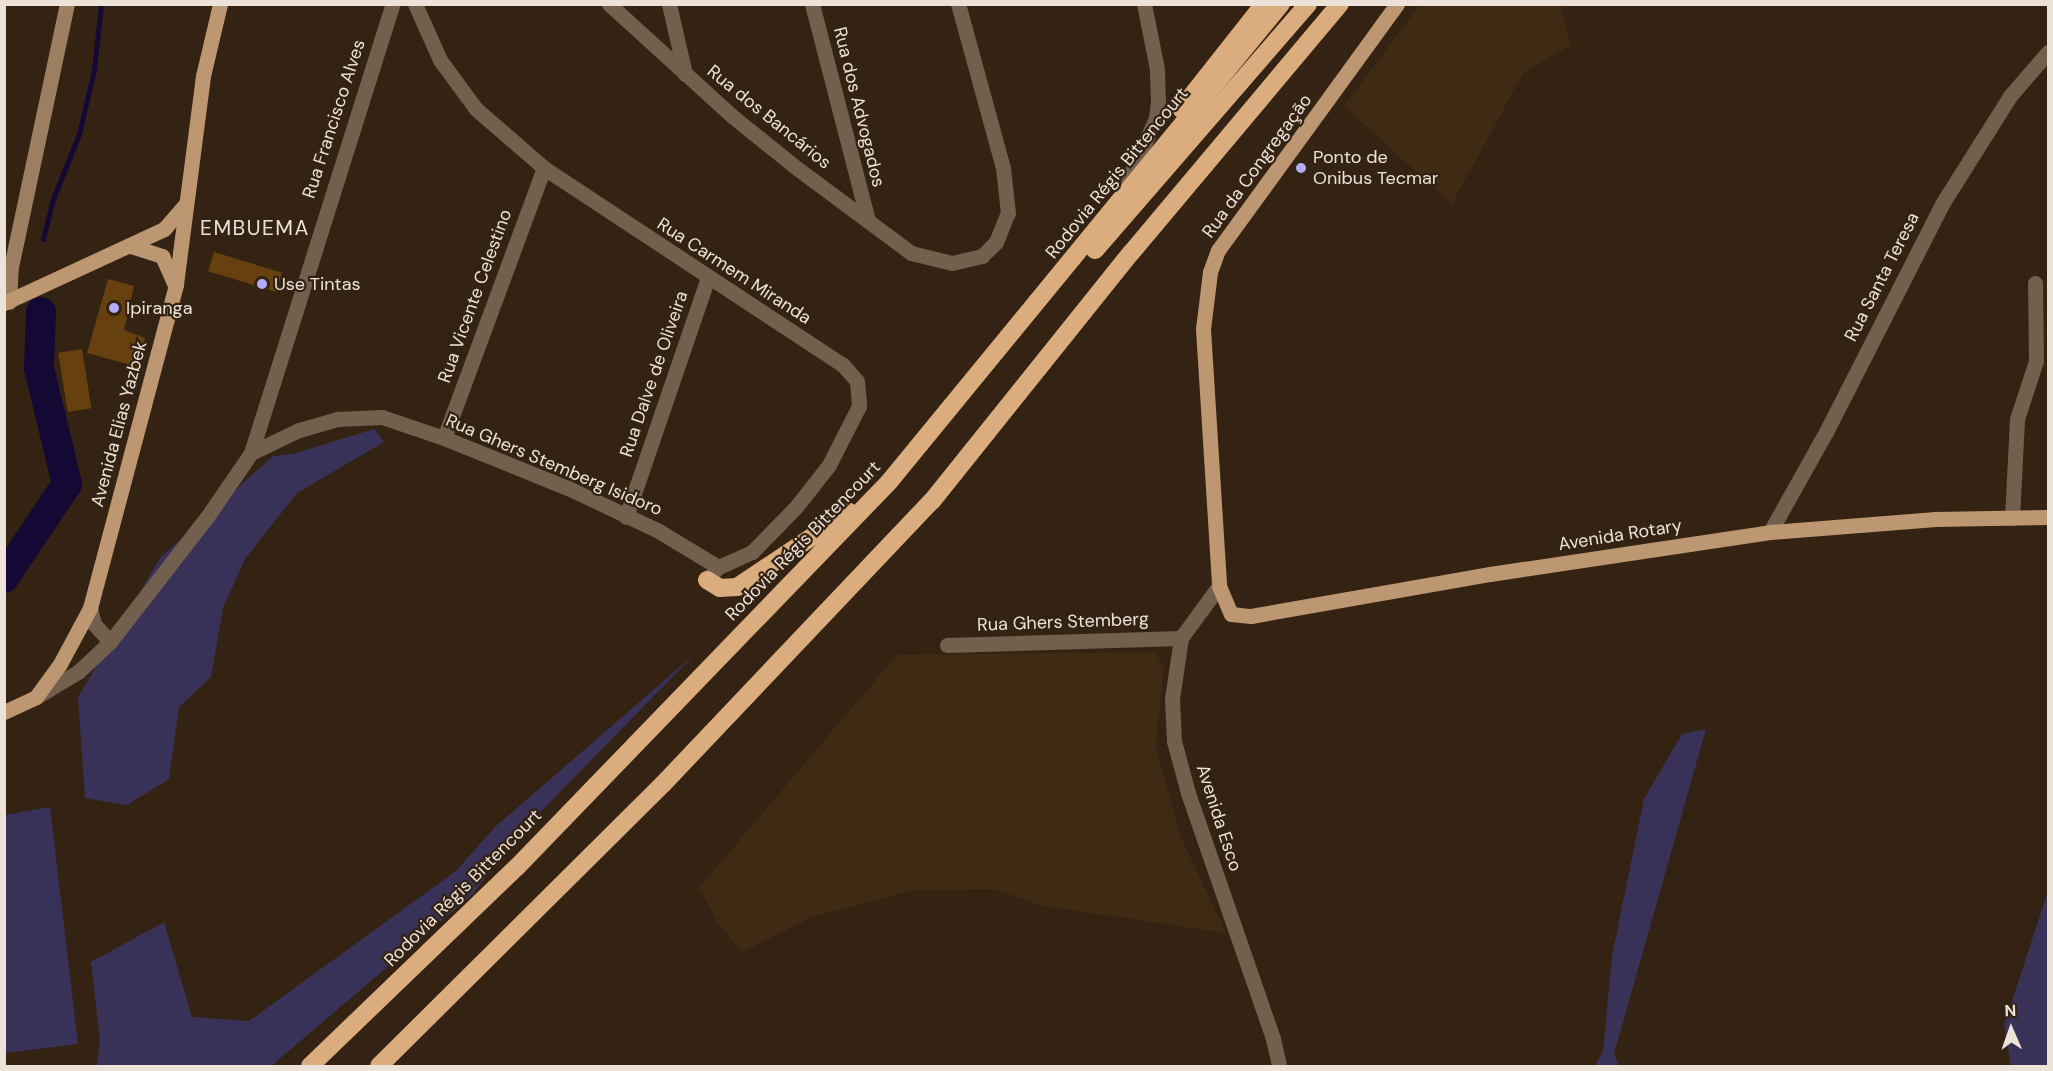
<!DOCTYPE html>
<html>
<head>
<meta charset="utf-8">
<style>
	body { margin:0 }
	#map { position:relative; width:2053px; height:1071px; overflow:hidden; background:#342313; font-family:"DM Sans",sans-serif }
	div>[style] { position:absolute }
	.built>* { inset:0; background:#3f2a14 }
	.green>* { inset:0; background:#383259 }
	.stream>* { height:5px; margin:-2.5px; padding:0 2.5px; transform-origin:2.5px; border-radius:2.5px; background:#140834 }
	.river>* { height:30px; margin:-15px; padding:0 15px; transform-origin:15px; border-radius:15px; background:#140834 }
	.building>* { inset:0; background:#674010; transform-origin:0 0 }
	.street>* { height:15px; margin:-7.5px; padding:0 7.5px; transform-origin:7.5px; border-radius:7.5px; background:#725f4d }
	.secondary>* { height:15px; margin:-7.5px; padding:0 7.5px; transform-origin:7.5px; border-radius:7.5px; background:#9c7f61 }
	.primary>* { height:15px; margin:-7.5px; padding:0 7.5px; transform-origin:7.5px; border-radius:7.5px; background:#bd9771 }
	.highway>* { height:18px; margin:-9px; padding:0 9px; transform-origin:9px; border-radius:9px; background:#daac7e }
	.dots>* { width:16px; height:16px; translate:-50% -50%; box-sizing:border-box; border:3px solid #342313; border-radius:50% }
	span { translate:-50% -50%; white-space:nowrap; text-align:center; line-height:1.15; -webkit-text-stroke:4.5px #342313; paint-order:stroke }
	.street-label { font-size:18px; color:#ede2d8 }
	.poi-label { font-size:18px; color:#ede2d8 }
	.left { translate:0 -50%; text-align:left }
	.quarter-label { font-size:21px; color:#ede2d8; letter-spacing:1.5px }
	.frame { position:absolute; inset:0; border:6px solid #ede2d8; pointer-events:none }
	.north { position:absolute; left:1981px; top:999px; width:60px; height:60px; -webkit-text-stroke:4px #342313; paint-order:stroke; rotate:358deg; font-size:16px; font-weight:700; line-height:24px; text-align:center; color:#ede2d8 }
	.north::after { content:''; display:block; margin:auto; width:21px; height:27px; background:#ede2d8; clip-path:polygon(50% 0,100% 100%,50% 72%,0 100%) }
</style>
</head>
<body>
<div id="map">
	<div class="built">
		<div style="clip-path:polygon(1420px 5px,1560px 5px,1571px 45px,1524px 72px,1452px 204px,1344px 106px)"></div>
		<div style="clip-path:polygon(1155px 652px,1164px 667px,1156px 747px,1181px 838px,1226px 933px,1044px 906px,993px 889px,915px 890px,812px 917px,742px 952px,718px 923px,699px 888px,897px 655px)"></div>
	</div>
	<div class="green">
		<div style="clip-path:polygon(374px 429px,384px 442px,297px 493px,245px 559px,223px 608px,211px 677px,179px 707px,169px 779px,127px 805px,85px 798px,78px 697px,160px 558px,273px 456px,293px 454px)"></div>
		<div style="clip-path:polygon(696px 653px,517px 836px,472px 895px,271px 1066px,97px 1066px,100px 1040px,91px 962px,164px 922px,192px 1017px,249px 1021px,456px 871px,495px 827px)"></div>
		<div style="clip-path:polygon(1706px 729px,1614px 1054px,1619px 1066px,1595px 1066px,1603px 1051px,1612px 956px,1644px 799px,1682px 734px)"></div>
		<div style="clip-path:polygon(50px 807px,78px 1044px,5px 1053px,5px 815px)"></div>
		<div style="clip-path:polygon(2048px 891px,2048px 1066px,2011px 1066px,2004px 1025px)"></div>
	</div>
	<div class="stream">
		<div style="left:43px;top:239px;width:41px;rotate:-76deg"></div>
		<div style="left:53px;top:199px;width:70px;rotate:-68.2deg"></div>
		<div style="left:79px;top:134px;width:66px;rotate:-76.8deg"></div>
		<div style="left:94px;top:70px;width:66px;rotate:-83.9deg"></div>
	</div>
	<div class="river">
		<div style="left:4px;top:578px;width:113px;rotate:-56.2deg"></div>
		<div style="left:67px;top:484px;width:119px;rotate:-103.6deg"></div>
		<div style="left:39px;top:368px;width:56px;rotate:-88deg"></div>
	</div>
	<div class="building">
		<div style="left:214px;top:252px;width:71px;height:20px;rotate:17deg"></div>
		<div style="clip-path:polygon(108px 279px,134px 286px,124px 330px,145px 338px,138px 367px,87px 353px)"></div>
		<div style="left:82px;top:349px;width:60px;height:24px;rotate:81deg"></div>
	</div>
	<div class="street">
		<div style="left:415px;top:4px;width:61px;rotate:65.9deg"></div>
		<div style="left:440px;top:60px;width:61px;rotate:53.7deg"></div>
		<div style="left:476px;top:109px;width:90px;rotate:40.9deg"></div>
		<div style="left:544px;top:168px;width:358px;rotate:33.4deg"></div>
		<div style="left:843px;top:365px;width:21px;rotate:49deg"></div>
		<div style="left:857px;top:381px;width:25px;rotate:85deg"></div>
		<div style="left:859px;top:406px;width:66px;rotate:117deg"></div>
		<div style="left:829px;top:465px;width:53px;rotate:128.2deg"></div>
		<div style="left:796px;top:507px;width:63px;rotate:134.4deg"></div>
		<div style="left:752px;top:552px;width:37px;rotate:156deg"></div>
		<div style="left:718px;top:567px;width:17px;rotate:130deg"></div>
		<div style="left:609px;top:4px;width:166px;rotate:42.3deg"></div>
		<div style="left:732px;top:116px;width:85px;rotate:38.8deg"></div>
		<div style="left:798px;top:169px;width:141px;rotate:36.6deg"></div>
		<div style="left:911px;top:253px;width:42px;rotate:13.7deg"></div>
		<div style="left:952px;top:263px;width:31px;rotate:-13deg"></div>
		<div style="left:982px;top:256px;width:20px;rotate:-45deg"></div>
		<div style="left:996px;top:242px;width:31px;rotate:-68deg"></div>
		<div style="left:1008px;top:213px;width:45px;rotate:-96.3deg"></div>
		<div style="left:1003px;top:168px;width:170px;rotate:-105.3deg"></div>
		<div style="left:669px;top:4px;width:72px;rotate:77.1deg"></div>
		<div style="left:812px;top:4px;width:223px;rotate:75.5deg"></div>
		<div style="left:1128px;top:180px;width:68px;rotate:-65.7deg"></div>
		<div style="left:1156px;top:118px;width:17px;rotate:-83deg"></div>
		<div style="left:1158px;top:101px;width:32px;rotate:-92deg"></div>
		<div style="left:1157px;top:69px;width:66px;rotate:-101.3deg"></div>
		<div style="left:444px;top:438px;width:288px;rotate:-69.7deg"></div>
		<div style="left:251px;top:453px;width:471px;rotate:-72.5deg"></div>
		<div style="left:626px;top:517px;width:254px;rotate:-71.1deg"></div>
		<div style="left:2012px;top:518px;width:99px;rotate:-87.1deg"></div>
		<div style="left:2017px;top:419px;width:61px;rotate:-71.9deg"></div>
		<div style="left:2036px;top:361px;width:78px;rotate:-90.7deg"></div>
		<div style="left:1770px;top:532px;width:115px;rotate:-60.8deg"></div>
		<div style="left:1826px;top:432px;width:256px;rotate:-63deg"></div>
		<div style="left:1942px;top:204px;width:128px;rotate:-57.8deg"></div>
		<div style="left:2010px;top:96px;width:58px;rotate:-49.2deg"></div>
		<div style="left:1219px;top:586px;width:64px;rotate:126.2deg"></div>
		<div style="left:1181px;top:638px;width:62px;rotate:98.4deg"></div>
		<div style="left:1172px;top:699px;width:42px;rotate:87.3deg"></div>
		<div style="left:1174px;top:741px;width:54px;rotate:74.9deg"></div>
		<div style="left:1188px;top:793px;width:260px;rotate:70.9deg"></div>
		<div style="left:1273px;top:1039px;width:28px;rotate:77deg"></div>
		<div style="left:90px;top:608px;width:16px;rotate:76deg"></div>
		<div style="left:94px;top:624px;width:24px;rotate:48deg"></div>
		<div style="left:947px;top:645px;width:234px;rotate:-1.7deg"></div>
		<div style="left:36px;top:697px;width:49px;rotate:-30.8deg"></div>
		<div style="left:78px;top:672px;width:44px;rotate:-43.2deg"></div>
		<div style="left:110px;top:642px;width:158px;rotate:-52.2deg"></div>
		<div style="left:207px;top:517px;width:78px;rotate:-55.5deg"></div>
		<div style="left:251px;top:453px;width:53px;rotate:-25.6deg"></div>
		<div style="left:299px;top:430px;width:40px;rotate:-16deg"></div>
		<div style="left:337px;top:419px;width:45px;rotate:-2.5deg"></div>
		<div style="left:382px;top:417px;width:65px;rotate:18.7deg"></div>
		<div style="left:444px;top:438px;width:134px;rotate:22deg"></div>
		<div style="left:568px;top:488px;width:98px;rotate:25.3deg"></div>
		<div style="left:657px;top:530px;width:71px;rotate:31.2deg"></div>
	</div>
	<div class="secondary">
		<div style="left:9px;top:302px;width:35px;rotate:-87deg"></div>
		<div style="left:11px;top:267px;width:269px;rotate:-78deg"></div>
	</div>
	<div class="primary">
		<div style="left:1397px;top:4px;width:304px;rotate:126deg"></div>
		<div style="left:1218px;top:250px;width:23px;rotate:110deg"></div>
		<div style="left:1210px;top:272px;width:57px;rotate:97deg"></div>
		<div style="left:1203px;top:329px;width:257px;rotate:86.4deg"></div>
		<div style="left:1219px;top:586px;width:30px;rotate:67deg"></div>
		<div style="left:1231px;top:614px;width:20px;rotate:6deg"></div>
		<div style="left:1251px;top:616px;width:243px;rotate:-10deg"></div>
		<div style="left:1490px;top:574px;width:283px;rotate:-8.5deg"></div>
		<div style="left:1770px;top:532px;width:166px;rotate:-4.5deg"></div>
		<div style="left:1935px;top:519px;width:113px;rotate:-1deg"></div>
		<div style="left:131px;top:246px;width:33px;rotate:18deg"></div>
		<div style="left:162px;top:256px;width:30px;rotate:66deg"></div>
		<div style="left:4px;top:303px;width:176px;rotate:-24.8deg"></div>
		<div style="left:164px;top:229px;width:33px;rotate:-49deg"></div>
		<div style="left:4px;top:712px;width:35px;rotate:-25deg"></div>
		<div style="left:36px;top:697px;width:41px;rotate:-54deg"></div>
		<div style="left:60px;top:664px;width:64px;rotate:-61.8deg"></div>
		<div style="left:90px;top:608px;width:335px;rotate:-75.1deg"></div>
		<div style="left:176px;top:284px;width:210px;rotate:-82.6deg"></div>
		<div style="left:203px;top:76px;width:74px;rotate:-76.7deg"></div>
	</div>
	<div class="highway">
		<div style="left:1181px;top:109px;width:134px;rotate:-51.7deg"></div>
		<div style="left:1095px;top:250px;width:325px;rotate:-49.1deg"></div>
		<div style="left:707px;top:580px;width:15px;rotate:32deg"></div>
		<div style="left:720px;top:588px;width:17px;rotate:-3deg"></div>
		<div style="left:737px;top:587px;width:135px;rotate:-33.8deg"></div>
		<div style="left:310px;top:1066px;width:287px;rotate:-43.9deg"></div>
		<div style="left:517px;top:867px;width:535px;rotate:-45.98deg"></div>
		<div style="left:889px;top:482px;width:618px;rotate:-50.65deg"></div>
		<div style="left:379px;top:1066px;width:400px;rotate:-44.8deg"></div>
		<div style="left:663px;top:784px;width:390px;rotate:-46.5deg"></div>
		<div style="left:932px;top:501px;width:318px;rotate:-51.3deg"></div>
		<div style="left:1131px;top:253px;width:325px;rotate:-50deg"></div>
	</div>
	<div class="dots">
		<div style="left:1301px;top:168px;background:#b5acf8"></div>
		<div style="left:262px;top:284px;background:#b5acf8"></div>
		<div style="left:114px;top:308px;background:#b5acf8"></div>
	</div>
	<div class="street-label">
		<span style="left:859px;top:107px;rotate:76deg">Rua dos Advogados</span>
		<span style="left:769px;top:117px;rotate:39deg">Rua dos Bancários</span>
		<span style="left:334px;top:119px;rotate:-72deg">Rua Francisco Alves</span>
		<span style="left:1257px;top:166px;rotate:-54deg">Rua da Congregação</span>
		<span style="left:1117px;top:173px;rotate:-51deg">Rodovia Régis Bittencourt</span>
		<span style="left:734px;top:271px;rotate:33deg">Rua Carmem Miranda</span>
		<span style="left:1882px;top:277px;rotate:-63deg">Rua Santa Teresa</span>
		<span style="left:475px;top:296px;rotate:-70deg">Rua Vicente Celestino</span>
		<span style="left:654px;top:374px;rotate:-71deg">Rua Dalve de Oliveira</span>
		<span style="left:119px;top:424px;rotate:-75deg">Avenida Elias Yazbek</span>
		<span style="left:554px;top:465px;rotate:23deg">Rua Ghers Stemberg Isidoro</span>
		<span style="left:1620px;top:535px;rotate:-9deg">Avenida Rotary</span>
		<span style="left:803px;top:541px;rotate:-46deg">Rodovia Régis Bittencourt</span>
		<span style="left:1063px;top:622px;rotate:-2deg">Rua Ghers Stemberg</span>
		<span style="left:1219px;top:818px;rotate:72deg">Avenida Esco</span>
		<span style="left:463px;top:888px;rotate:-45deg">Rodovia Régis Bittencourt</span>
	</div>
	<div class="poi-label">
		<span class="left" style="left:1313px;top:168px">Ponto de<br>Onibus Tecmar</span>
		<span class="left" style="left:274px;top:284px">Use Tintas</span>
		<span class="left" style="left:126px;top:308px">Ipiranga</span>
	</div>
	<div class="quarter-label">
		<span style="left:255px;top:228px">EMBUEMA</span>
	</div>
	<div class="frame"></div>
	<div class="north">N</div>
</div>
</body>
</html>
